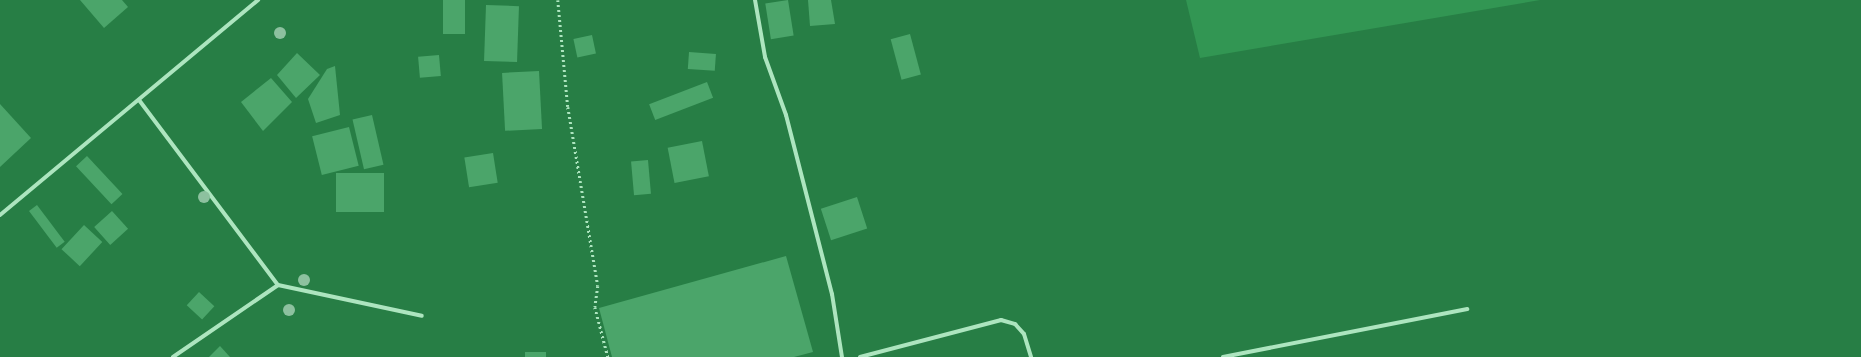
<!DOCTYPE html>
<html>
<head>
<meta charset="utf-8">
<style>
	body { margin:0 }
	#map { position:relative; width:1861px; height:357px; overflow:hidden; background:#277e45; font-family:"DM Sans",sans-serif }
	div>[style] { position:absolute }
	.green>* { inset:0; background:#329653 }
	.building>* { inset:0; background:#4ba56a; transform-origin:0 0 }
	.path>* { height:2.5px; margin-top:-1.25px; transform-origin:0; background:repeating-linear-gradient(90deg,#ade5bf 0 2px,transparent 0 5px) }
	.minor>* { height:4px; margin:-2px; padding:0 2px; transform-origin:2px; border-radius:2px; background:#ade5bf }
	.trees>* { width:12px; height:12px; margin:-6px; border-radius:50%; background:#8dc19f }
	span { translate:-50% -50%; white-space:nowrap; text-align:center; line-height:1.15; -webkit-text-stroke:3px #277e45; paint-order:stroke }
</style>
</head>
<body>
<div id="map">
	<div class="green">
		<div style="clip-path:polygon(1186px 0,1540px 0,1200px 58px)"></div>
	</div>
	<div class="building">
		<div style="clip-path:polygon(80px 0,122px 0,128px 7px,104px 28px)"></div>
		<div style="left:443px;top:0;width:22px;height:34px"></div>
		<div style="left:788px;top:0;width:36px;height:23px;rotate:81deg"></div>
		<div style="clip-path:polygon(808px 0,831px 0,835px 24px,810px 26px)"></div>
		<div style="left:486px;top:5px;width:33px;height:56px;rotate:2deg"></div>
		<div style="left:910px;top:34px;width:42px;height:20px;rotate:75deg"></div>
		<div style="left:592px;top:35px;width:19px;height:19px;rotate:78deg"></div>
		<div style="left:689px;top:52px;width:27px;height:17px;rotate:4deg"></div>
		<div style="clip-path:polygon(297px 53px,320px 75px,296px 98px,277px 75px)"></div>
		<div style="left:439px;top:55px;width:21px;height:21px;rotate:85deg"></div>
		<div style="clip-path:polygon(335px 66px,340px 115px,316px 123px,308px 99px,327px 69px)"></div>
		<div style="left:539px;top:71px;width:58px;height:37px;rotate:87deg"></div>
		<div style="clip-path:polygon(271px 78px,292px 102px,263px 131px,241px 102px)"></div>
		<div style="left:707px;top:82px;width:17px;height:62px;rotate:69deg"></div>
		<div style="clip-path:polygon(0 104px,31px 138px,0 167px)"></div>
		<div style="left:372px;top:115px;width:51px;height:20px;rotate:77deg"></div>
		<div style="left:349px;top:127px;width:40px;height:38px;rotate:76deg"></div>
		<div style="left:702px;top:141px;width:36px;height:35px;rotate:79deg"></div>
		<div style="left:493px;top:153px;width:30px;height:29px;rotate:81deg"></div>
		<div style="left:87px;top:156px;width:52px;height:15px;rotate:47deg"></div>
		<div style="left:648px;top:160px;width:34px;height:17px;rotate:85deg"></div>
		<div style="left:384px;top:173px;width:39px;height:48px;rotate:90deg"></div>
		<div style="left:857px;top:197px;width:33px;height:38px;rotate:72deg"></div>
		<div style="left:37px;top:205px;width:46px;height:10px;rotate:53deg"></div>
		<div style="left:112px;top:211px;width:24px;height:24px;rotate:48deg"></div>
		<div style="left:84px;top:225px;width:25px;height:33px;rotate:43deg"></div>
		<div style="clip-path:polygon(786px 256px,813px 352px,794px 357px,612px 357px,599px 308px)"></div>
		<div style="left:199px;top:292px;width:21px;height:18px;rotate:43deg"></div>
		<div style="clip-path:polygon(220px 346px,230px 357px,209px 357px)"></div>
		<div style="left:525px;top:352px;width:21px;height:5px"></div>
	</div>
	<div class="path">
		<div style="left:558px;top:0;width:107px;rotate:84.7deg"></div>
		<div style="left:568px;top:107px;width:181px;rotate:80.5deg"></div>
		<div style="left:598px;top:286px;width:21px;rotate:98deg"></div>
		<div style="left:595px;top:307px;width:52px;rotate:75.4deg"></div>
	</div>
	<div class="minor">
		<div style="left:755px;top:0;width:58px;rotate:80deg"></div>
		<div style="left:765px;top:57px;width:62px;rotate:70.1deg"></div>
		<div style="left:786px;top:115px;width:185px;rotate:75.6deg"></div>
		<div style="left:832px;top:294px;width:64px;rotate:81deg"></div>
		<div style="left:139px;top:100px;width:231px;rotate:53.1deg"></div>
		<div style="left:0;top:215px;width:336px;rotate:-39.8deg"></div>
		<div style="left:173px;top:357px;width:127px;rotate:-34.4deg"></div>
		<div style="left:278px;top:285px;width:147px;rotate:12.1deg"></div>
		<div style="left:860px;top:357px;width:146px;rotate:-14.7deg"></div>
		<div style="left:1001px;top:320px;width:15px;rotate:16deg"></div>
		<div style="left:1015px;top:324px;width:13px;rotate:48deg"></div>
		<div style="left:1024px;top:334px;width:24px;rotate:73deg"></div>
		<div style="left:1223px;top:357px;width:249px;rotate:-11.1deg"></div>
	</div>
	<div class="trees">
		<div style="left:280px;top:33px"></div>
		<div style="left:204px;top:197px"></div>
		<div style="left:304px;top:280px"></div>
		<div style="left:289px;top:310px"></div>
	</div>
</div>
</body>
</html>
